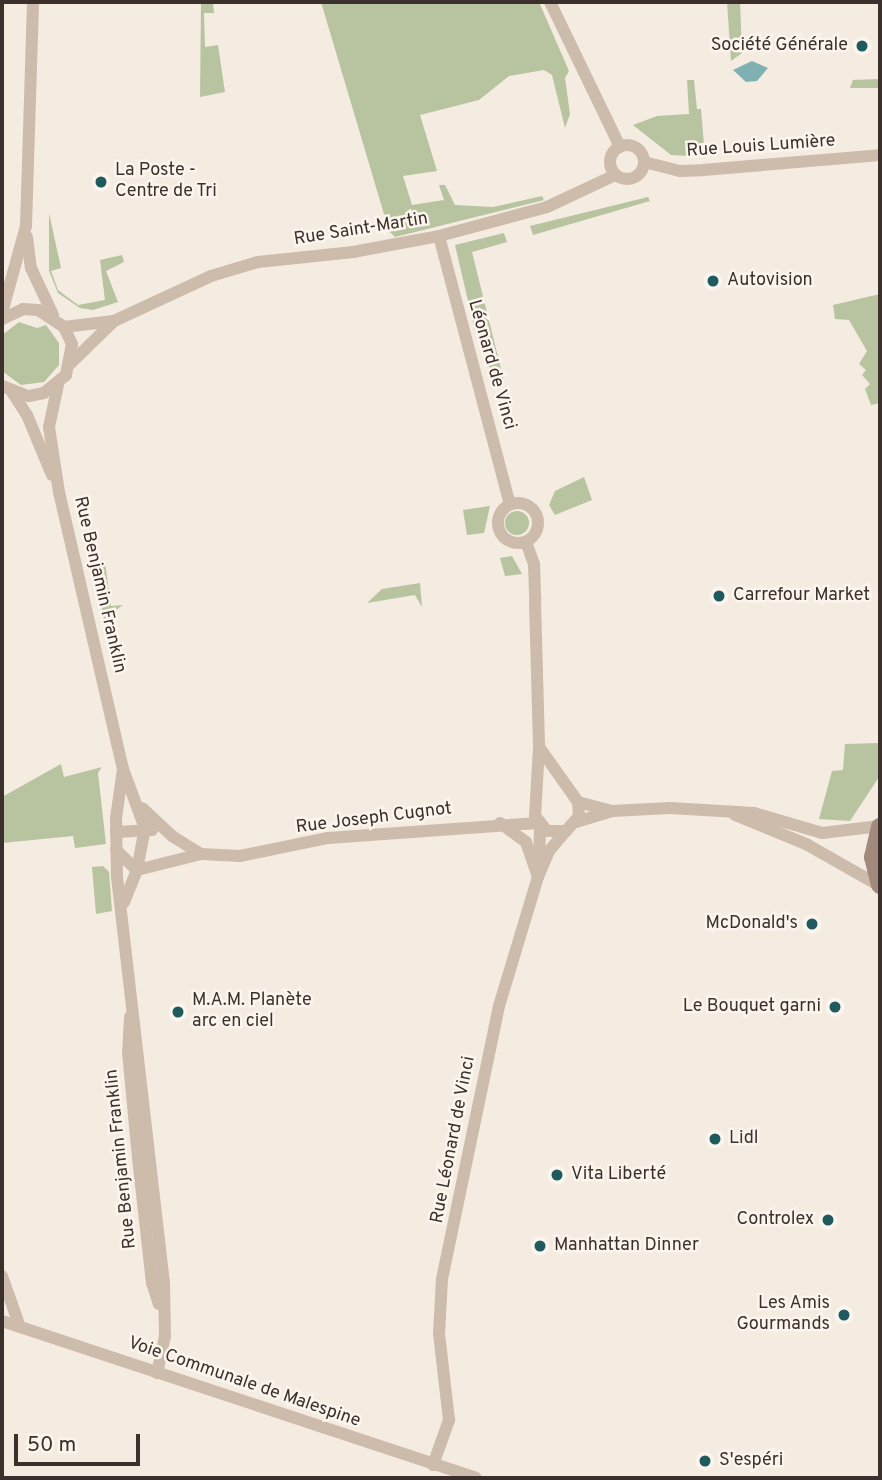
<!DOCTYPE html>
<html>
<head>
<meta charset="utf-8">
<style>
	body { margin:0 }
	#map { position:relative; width:882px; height:1480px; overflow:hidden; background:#f4ebe1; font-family:Overpass,sans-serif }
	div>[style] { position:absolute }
	.green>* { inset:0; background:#b8c4a0 }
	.round { border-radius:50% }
	.water>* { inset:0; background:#7fb0b2 }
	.minor>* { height:12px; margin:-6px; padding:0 6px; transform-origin:6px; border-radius:6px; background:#cdbbac }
	.minor>.ring { margin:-6px; padding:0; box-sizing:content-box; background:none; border:12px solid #cdbbac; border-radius:50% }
	.secondary>* { height:18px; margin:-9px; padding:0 9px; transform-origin:9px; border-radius:9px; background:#a18a7d }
	.dots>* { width:19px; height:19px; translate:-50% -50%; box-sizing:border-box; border:4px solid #fbf5ee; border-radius:50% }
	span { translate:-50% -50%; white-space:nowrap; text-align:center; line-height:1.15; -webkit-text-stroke:5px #fbf5ee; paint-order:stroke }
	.poi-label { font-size:18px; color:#3b302b }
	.right { translate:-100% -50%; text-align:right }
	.left { translate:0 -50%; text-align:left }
	.street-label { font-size:18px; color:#3b302b }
	.frame { position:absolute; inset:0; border:4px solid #3b302b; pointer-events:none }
	.scale { position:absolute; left:14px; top:1434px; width:126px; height:32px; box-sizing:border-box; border:4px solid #3b302b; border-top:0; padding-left:9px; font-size:21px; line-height:24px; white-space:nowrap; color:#3b302b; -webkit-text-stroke:5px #fbf5ee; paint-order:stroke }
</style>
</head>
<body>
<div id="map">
	<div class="green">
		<div style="clip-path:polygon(201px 2px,213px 2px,214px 13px,204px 13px,205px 47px,218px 45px,225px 92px,200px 97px)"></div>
		<div style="clip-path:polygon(321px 2px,539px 2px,569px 71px,565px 78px,570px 114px,565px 128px,552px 75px,544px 70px,509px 76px,479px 100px,420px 115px,437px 171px,403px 176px,412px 205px,444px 200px,439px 185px,445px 185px,455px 205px,493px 207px,542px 196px,544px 200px,395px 237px,389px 231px)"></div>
		<div style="clip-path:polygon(727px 2px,740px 2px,742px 53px,731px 61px)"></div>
		<div style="clip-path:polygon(880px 79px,880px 88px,850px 88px,853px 80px)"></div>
		<div style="clip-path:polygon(687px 80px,694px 80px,697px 109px,701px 109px,705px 157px,671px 155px,633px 125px,657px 116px,689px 114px)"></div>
		<div style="clip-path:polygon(648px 197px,650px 201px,533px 235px,530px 226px)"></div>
		<div style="clip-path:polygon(49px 213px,61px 268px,51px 271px,58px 290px,78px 305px,105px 300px,100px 260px,122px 255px,124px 262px,106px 271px,118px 302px,93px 310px,80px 308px,58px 293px,49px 271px)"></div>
		<div style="clip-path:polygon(504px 233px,507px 242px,472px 252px,504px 381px,493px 383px,482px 334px,476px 335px,455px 245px)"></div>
		<div style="clip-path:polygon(880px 294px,880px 403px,871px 405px,865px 389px,870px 384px,862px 375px,866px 370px,859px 364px,867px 351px,849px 320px,835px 319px,833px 305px)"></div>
		<div style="clip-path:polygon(19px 322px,37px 328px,46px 325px,59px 343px,59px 365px,44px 382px,21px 385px,2px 371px,2px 335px)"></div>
		<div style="clip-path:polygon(584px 477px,592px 500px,555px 515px,549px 505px,555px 491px)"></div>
		<div style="clip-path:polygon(490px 506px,484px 533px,467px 535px,463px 510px)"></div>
		<div class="round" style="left:505px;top:511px;width:24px;height:24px"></div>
		<div style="clip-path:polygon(512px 556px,522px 574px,505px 576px,500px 558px)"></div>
		<div style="clip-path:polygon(105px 563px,111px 606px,123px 605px,104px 619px,93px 565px)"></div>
		<div style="clip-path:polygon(420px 583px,422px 607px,415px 595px,367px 603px,382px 589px)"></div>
		<div style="clip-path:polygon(880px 743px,879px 777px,850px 821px,819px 819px,832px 771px,843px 770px,845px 744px)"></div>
		<div style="clip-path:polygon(61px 764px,64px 777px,102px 767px,98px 773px,106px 844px,75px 848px,73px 836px,2px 843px,2px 797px)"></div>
		<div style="clip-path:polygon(103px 866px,109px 872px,112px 911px,96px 914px,92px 867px)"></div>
	</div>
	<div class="water">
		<div style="clip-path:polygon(752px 61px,768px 68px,757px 81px,746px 82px,733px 70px)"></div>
	</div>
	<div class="minor">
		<div style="left:550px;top:2px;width:161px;rotate:64.2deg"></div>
		<div class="ring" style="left:610px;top:145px;width:22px;height:22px"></div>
		<div style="left:644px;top:162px;width:37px;rotate:14deg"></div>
		<div style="left:680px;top:171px;width:23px;rotate:-2deg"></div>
		<div style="left:703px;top:170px;width:178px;rotate:-4.8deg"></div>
		<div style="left:439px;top:236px;width:277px;rotate:75.2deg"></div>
		<div style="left:27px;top:237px;width:31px;rotate:83deg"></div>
		<div style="left:31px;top:268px;width:52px;rotate:64.9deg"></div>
		<div style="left:2px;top:313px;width:90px;rotate:-74.6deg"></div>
		<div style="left:26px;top:226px;width:224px;rotate:-88.2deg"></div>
		<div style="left:2px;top:319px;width:23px;rotate:-25deg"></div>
		<div style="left:23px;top:309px;width:15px;rotate:4deg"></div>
		<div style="left:38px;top:310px;width:31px;rotate:33deg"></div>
		<div style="left:64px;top:327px;width:19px;rotate:65deg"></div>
		<div style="left:72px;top:344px;width:32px;rotate:101deg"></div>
		<div style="left:66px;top:375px;width:28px;rotate:141deg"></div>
		<div style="left:44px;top:393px;width:16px;rotate:169deg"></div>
		<div style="left:28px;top:396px;width:28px;rotate:-159deg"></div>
		<div style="left:64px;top:327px;width:50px;rotate:-6.8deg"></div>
		<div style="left:114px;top:321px;width:107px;rotate:-24.9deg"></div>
		<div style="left:211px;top:276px;width:49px;rotate:-16.6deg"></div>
		<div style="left:258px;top:262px;width:96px;rotate:-6deg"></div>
		<div style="left:353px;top:252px;width:87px;rotate:-10.5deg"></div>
		<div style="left:439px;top:236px;width:112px;rotate:-15deg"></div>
		<div style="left:547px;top:207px;width:75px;rotate:-25.2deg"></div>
		<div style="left:71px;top:363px;width:59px;rotate:-44.3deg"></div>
		<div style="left:58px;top:385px;width:43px;rotate:102.1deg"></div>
		<div style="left:49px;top:427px;width:66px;rotate:81.3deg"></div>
		<div style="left:59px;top:492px;width:284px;rotate:77deg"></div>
		<div style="left:123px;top:769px;width:63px;rotate:69.6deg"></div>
		<div style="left:145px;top:828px;width:43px;rotate:100.8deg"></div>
		<div style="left:137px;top:870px;width:35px;rotate:112deg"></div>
		<div style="left:12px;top:392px;width:27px;rotate:57deg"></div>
		<div style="left:27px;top:415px;width:65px;rotate:67.4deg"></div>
		<div class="ring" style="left:498px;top:503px;width:28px;height:28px"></div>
		<div style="left:526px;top:542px;width:23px;rotate:70deg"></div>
		<div style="left:534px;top:564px;width:38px;rotate:88deg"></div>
		<div style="left:535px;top:602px;width:145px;rotate:88.4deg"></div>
		<div style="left:539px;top:747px;width:69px;rotate:93.3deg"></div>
		<div style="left:535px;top:816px;width:19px;rotate:51deg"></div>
		<div style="left:547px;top:831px;width:19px"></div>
		<div style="left:566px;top:831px;width:20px;rotate:-49deg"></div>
		<div style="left:579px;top:816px;width:14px;rotate:-94deg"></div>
		<div style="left:578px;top:802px;width:67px;rotate:-125.3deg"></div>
		<div style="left:123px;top:769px;width:49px;rotate:98.1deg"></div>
		<div style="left:116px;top:818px;width:59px;rotate:89deg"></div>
		<div style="left:117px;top:877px;width:407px;rotate:83.4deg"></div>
		<div style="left:164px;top:1281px;width:55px;rotate:89deg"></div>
		<div style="left:165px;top:1336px;width:38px;rotate:102deg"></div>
		<div style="left:578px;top:802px;width:34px;rotate:15deg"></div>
		<div style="left:142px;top:808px;width:41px;rotate:43deg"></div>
		<div style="left:172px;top:836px;width:34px;rotate:32deg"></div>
		<div style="left:735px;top:815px;width:77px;rotate:22.2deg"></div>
		<div style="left:806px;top:844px;width:85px;rotate:29.6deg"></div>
		<div style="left:576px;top:822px;width:38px;rotate:-17deg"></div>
		<div style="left:612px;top:811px;width:58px;rotate:-3deg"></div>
		<div style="left:670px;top:808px;width:84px;rotate:3.4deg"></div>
		<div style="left:754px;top:813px;width:71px;rotate:16.4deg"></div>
		<div style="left:822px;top:833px;width:58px;rotate:-6.9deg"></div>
		<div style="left:500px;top:823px;width:32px;rotate:36deg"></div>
		<div style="left:526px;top:842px;width:37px;rotate:71deg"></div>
		<div style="left:116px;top:832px;width:36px;rotate:-3deg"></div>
		<div style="left:116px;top:850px;width:29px;rotate:44deg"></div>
		<div style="left:137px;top:870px;width:66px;rotate:-14deg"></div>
		<div style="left:201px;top:854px;width:39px;rotate:3deg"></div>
		<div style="left:240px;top:856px;width:90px;rotate:-11.6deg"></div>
		<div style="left:328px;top:838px;width:211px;rotate:-4.1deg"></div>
		<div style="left:539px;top:867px;width:42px;rotate:-88.6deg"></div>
		<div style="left:130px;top:1017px;width:35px;rotate:93deg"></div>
		<div style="left:128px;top:1052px;width:106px;rotate:84.6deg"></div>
		<div style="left:138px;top:1158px;width:126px;rotate:83.6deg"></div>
		<div style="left:152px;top:1283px;width:22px;rotate:72deg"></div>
		<div style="left:2px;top:1276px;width:54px;rotate:70.6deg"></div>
		<div style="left:2px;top:1321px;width:499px;rotate:18.3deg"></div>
		<div style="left:433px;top:1465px;width:48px;rotate:-70.4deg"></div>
		<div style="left:449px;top:1420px;width:87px;rotate:-96.6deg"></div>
		<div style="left:439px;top:1334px;width:55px;rotate:-86.9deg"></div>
		<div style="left:442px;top:1279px;width:279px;rotate:-78.2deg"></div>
		<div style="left:499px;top:1006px;width:135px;rotate:-73.2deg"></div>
		<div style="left:538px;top:877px;width:28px;rotate:-67deg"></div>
		<div style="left:549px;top:851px;width:26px;rotate:-50deg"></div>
	</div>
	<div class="secondary">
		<div style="left:880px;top:827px;width:31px;rotate:103deg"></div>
		<div style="left:873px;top:857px;width:29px;rotate:76deg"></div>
	</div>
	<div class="dots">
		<div style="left:862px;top:46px;background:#1f5a5e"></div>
		<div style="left:101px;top:182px;background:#1f5a5e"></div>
		<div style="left:713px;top:281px;background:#1f5a5e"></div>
		<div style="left:719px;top:596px;background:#1f5a5e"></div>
		<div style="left:812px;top:924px;background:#1f5a5e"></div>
		<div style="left:835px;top:1007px;background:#1f5a5e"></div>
		<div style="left:178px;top:1012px;background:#1f5a5e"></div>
		<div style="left:715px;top:1139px;background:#1f5a5e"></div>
		<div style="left:557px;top:1175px;background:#1f5a5e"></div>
		<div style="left:828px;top:1220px;background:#1f5a5e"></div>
		<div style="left:540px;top:1246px;background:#1f5a5e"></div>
		<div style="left:844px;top:1315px;background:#1f5a5e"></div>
		<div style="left:705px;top:1461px;background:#1f5a5e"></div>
	</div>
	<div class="poi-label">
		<span class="right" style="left:848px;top:46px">Société Générale</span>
		<span class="left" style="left:115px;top:182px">La Poste -<br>Centre de Tri</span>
		<span class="left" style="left:727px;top:281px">Autovision</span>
		<span class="left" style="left:733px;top:596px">Carrefour Market</span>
		<span class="right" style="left:798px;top:924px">McDonald's</span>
		<span class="left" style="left:192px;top:1012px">M.A.M. Planète<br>arc en ciel</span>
		<span class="right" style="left:821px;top:1007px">Le Bouquet garni</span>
		<span class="left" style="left:729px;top:1139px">Lidl</span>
		<span class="left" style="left:571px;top:1175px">Vita Liberté</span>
		<span class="right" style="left:814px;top:1220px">Controlex</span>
		<span class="left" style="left:554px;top:1246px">Manhattan Dinner</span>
		<span class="right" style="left:830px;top:1315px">Les Amis<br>Gourmands</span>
		<span class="left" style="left:719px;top:1461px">S'espéri</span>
	</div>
	<div class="street-label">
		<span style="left:761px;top:147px;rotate:-4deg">Rue Louis Lumière</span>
		<span style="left:361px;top:230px;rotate:-9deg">Rue Saint-Martin</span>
		<span style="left:491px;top:365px;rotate:74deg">Léonard de Vinci</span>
		<span style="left:99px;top:585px;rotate:77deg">Rue Benjamin Franklin</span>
		<span style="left:374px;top:819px;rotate:-7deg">Rue Joseph Cugnot</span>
		<span style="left:454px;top:1140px;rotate:-79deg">Rue Léonard de Vinci</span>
		<span style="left:122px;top:1159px;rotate:-96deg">Rue Benjamin Franklin</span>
		<span style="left:244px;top:1383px;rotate:19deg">Voie Communale de Malespine</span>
	</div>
	<div class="frame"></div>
	<div class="scale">50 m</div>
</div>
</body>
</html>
